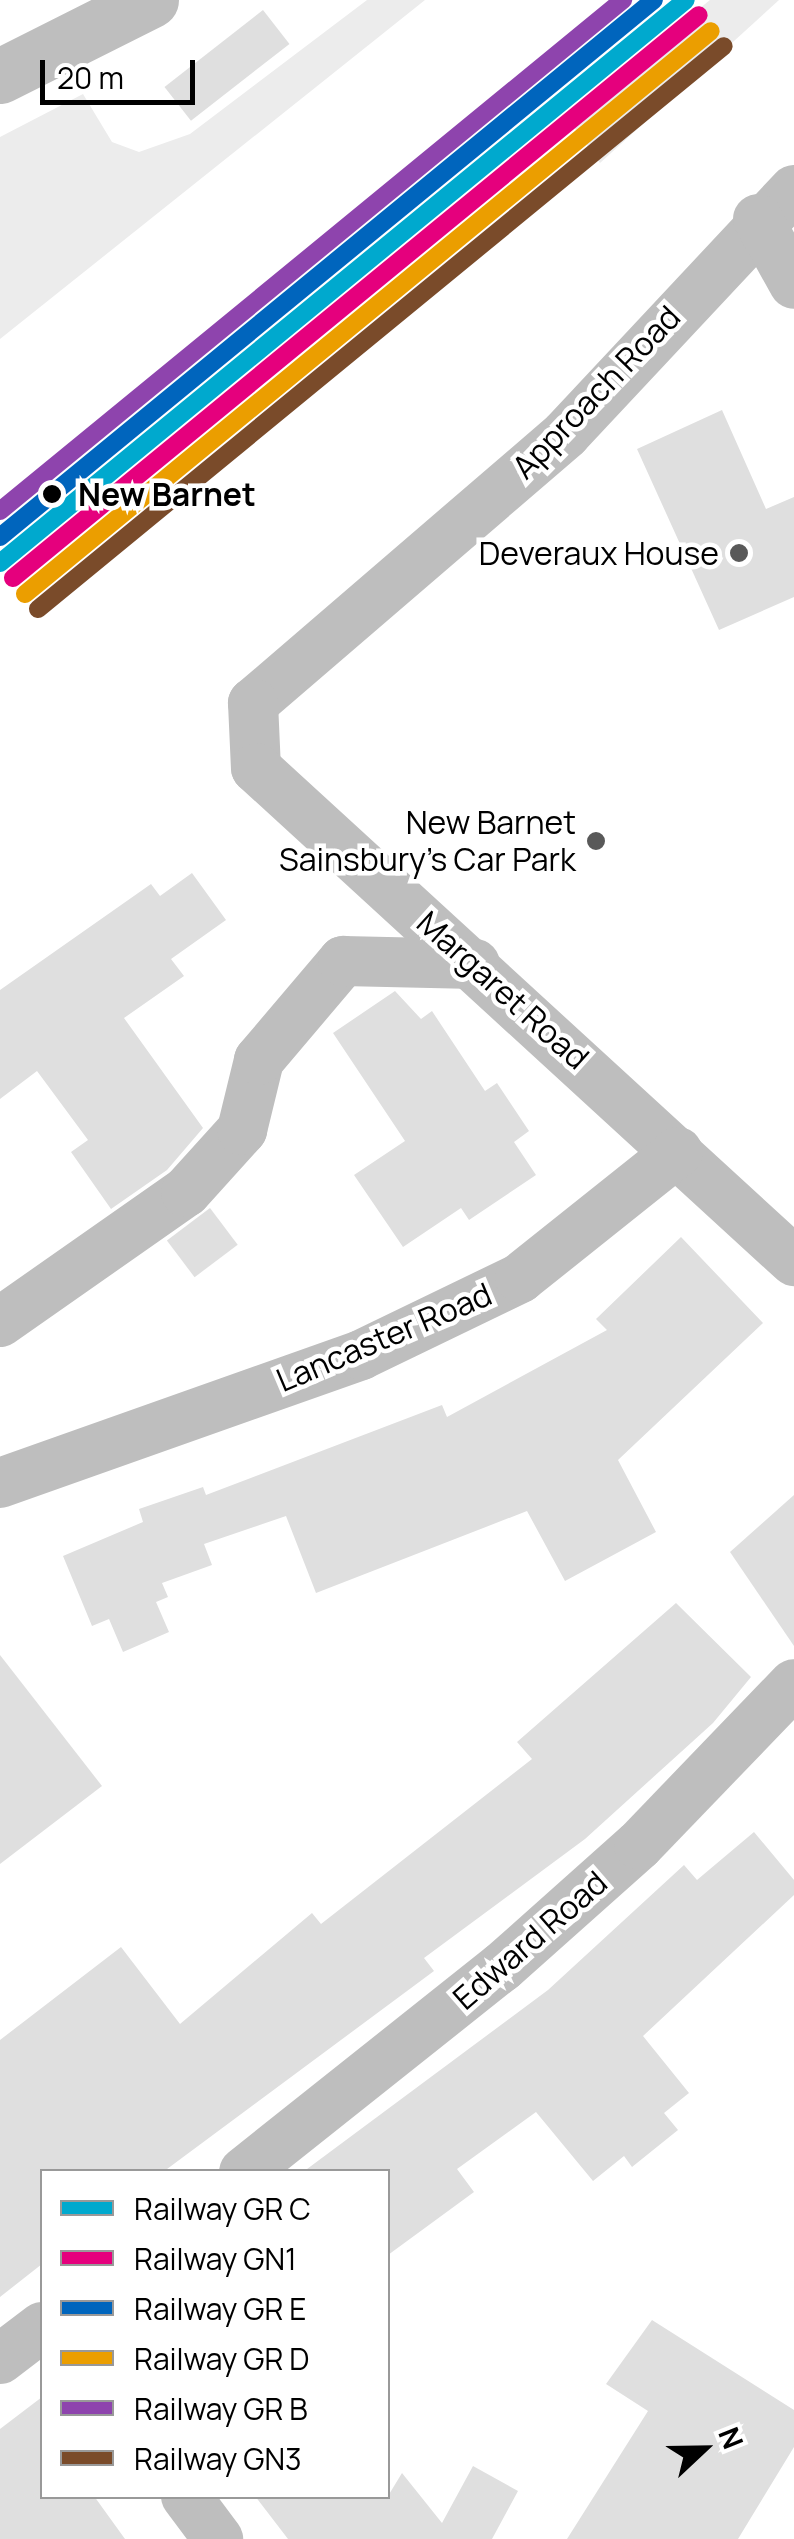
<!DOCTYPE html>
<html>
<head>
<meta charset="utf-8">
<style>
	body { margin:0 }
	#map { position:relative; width:794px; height:2539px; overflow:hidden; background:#fff; font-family:Manrope,sans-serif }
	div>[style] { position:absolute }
	.green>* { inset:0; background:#ececec }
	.building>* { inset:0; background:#dfdfdf; transform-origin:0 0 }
	.minor>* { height:50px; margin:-25px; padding:0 25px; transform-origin:25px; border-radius:25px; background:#bebebe }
	.tertiary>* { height:55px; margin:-27.5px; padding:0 27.5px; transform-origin:27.5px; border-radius:27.5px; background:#bebebe }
	.rail-1>* { height:18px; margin:-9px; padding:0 9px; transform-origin:9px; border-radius:9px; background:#00a9ce }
	.rail-2>* { height:18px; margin:-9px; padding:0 9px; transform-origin:9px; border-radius:9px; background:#e5007d }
	.rail-3>* { height:18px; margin:-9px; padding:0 9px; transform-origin:9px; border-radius:9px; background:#0065bd }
	.rail-4>* { height:18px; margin:-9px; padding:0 9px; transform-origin:9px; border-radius:9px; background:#eb9e00 }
	.rail-5>* { height:18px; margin:-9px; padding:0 9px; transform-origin:9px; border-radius:9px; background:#8e44ad }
	.rail-6>* { height:18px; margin:-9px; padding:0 9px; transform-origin:9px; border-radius:9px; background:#7a4b2a }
	.dots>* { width:28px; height:28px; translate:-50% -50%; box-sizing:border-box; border:5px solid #fff; border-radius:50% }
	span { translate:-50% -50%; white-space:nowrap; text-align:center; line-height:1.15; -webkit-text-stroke:9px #fff; paint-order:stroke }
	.street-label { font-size:32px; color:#000 }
	.stop-label { font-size:32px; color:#000; font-weight:700 }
	.left { translate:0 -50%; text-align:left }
	.poi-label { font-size:32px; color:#000 }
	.right { translate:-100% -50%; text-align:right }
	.legend { position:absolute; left:40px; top:2169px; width:350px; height:330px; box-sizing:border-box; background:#fff; border:2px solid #999; margin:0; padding:12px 18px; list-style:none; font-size:30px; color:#000 }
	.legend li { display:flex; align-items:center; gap:20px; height:50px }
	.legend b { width:50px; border:2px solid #999 }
	.north { position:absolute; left:654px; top:2399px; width:100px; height:100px; -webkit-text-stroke:8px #fff; paint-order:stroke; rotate:68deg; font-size:28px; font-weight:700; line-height:40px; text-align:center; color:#000 }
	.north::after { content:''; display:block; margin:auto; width:35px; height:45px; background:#000; clip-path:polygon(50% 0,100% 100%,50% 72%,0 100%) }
	.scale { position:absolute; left:40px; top:60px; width:155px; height:45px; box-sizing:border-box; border:5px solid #000; border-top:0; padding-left:12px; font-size:30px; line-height:35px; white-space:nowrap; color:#000; -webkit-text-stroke:8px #fff; paint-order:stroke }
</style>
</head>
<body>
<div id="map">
	<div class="green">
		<div style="clip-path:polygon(367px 0,425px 0,0 339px,0 137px,83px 94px,112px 142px,139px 152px,190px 134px)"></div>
		<div style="clip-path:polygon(710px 0,779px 0,600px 163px,566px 116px)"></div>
	</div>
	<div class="building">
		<div style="left:263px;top:10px;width:43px;height:125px;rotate:52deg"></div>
		<div style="clip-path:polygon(722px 410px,766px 509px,794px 497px,794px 597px,719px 630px,637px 449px)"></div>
		<div style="clip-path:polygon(192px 873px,226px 920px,171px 959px,184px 976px,124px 1018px,203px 1128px,167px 1170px,111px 1209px,71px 1152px,88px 1140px,37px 1071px,0 1099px,0 990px,151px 884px,160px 896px)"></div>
		<div style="clip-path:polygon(395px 991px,421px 1019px,432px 1011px,485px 1091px,497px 1083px,529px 1131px,514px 1142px,536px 1175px,469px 1220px,461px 1208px,403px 1247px,354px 1175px,405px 1141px,333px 1033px)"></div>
		<div style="left:210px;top:1208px;width:46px;height:54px;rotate:53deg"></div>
		<div style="clip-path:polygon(681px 1237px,763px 1323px,618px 1460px,656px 1532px,565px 1581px,527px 1511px,316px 1593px,286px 1516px,204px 1544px,212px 1565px,162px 1583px,168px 1597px,156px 1602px,169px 1632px,123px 1652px,109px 1619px,92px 1626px,63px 1556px,143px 1522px,139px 1509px,203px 1487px,206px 1495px,442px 1405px,447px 1417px,607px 1330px,596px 1319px)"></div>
		<div style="clip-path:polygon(794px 1495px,794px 1646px,730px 1552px)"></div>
		<div style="clip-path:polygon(676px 1603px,751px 1677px,713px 1723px,585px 1839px,424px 1958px,434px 1971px,163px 2172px,42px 2172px,42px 2264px,0 2297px,0 2040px,121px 1947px,180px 2024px,312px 1913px,321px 1924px,532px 1759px,517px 1742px)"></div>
		<div style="clip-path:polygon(0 1655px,102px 1786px,0 1864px)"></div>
		<div style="clip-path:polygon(754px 1832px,794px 1880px,794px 1895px,643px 2036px,689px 2093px,664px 2113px,678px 2130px,632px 2167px,624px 2156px,593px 2181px,536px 2112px,457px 2169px,474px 2192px,388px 2255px,388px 2172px,303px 2172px,548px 1990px,684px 1865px,697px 1880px)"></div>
		<div style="clip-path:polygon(652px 2320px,794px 2410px,794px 2447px,738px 2539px,567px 2539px,648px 2411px,606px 2384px)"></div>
		<div style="clip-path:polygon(42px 2397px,42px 2496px,94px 2496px,125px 2539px,0 2539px,0 2429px)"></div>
		<div style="clip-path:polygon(473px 2466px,518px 2491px,492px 2539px,288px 2539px,255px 2496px,388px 2496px,402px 2473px,442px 2523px)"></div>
	</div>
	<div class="minor">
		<div style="left:794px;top:190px;width:334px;rotate:133.1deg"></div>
		<div style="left:566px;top:434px;width:413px;rotate:139.3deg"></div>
		<div style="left:253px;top:703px;width:65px;rotate:87.4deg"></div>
		<div style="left:256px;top:768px;width:730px;rotate:42.5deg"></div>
		<div style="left:758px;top:219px;width:74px;rotate:61deg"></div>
		<div style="left:0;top:1322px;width:227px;rotate:-35deg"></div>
		<div style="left:186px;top:1192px;width:84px;rotate:-47.9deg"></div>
		<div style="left:242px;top:1130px;width:72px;rotate:-76.3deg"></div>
		<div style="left:259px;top:1060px;width:130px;rotate:-49.7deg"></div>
		<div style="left:343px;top:961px;width:132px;rotate:1.3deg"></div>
		<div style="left:0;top:1483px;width:383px;rotate:-19.5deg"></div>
		<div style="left:361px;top:1355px;width:177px;rotate:-25.8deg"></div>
		<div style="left:520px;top:1278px;width:202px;rotate:-38.6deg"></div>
		<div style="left:244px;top:2172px;width:330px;rotate:-38.5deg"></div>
		<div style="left:502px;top:1967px;width:183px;rotate:-41.7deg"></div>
		<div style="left:639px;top:1845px;width:223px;rotate:-46.1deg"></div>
		<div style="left:0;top:2359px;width:53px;rotate:-37.3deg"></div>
		<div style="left:186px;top:2496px;width:54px;rotate:53.3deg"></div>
	</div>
	<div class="tertiary">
		<div style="left:0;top:76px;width:169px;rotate:-26.7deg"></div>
	</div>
	<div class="rail-1">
		<div style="left:0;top:563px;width:887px;rotate:-39.38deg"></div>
	</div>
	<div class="rail-2">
		<div style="left:13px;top:578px;width:887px;rotate:-39.38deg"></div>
	</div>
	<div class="rail-3">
		<div style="left:0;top:537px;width:846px;rotate:-39.39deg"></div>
	</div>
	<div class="rail-4">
		<div style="left:25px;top:594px;width:887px;rotate:-39.38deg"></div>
	</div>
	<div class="rail-5">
		<div style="left:0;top:511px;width:806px;rotate:-39.36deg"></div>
	</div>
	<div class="rail-6">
		<div style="left:38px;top:609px;width:887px;rotate:-39.38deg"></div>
	</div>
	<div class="dots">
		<div style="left:52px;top:494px;background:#000"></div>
		<div style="left:739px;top:553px;background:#595959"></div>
		<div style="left:596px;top:841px;background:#595959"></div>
	</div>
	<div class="street-label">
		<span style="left:596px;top:392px;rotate:-46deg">Approach Road</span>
		<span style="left:503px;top:990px;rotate:42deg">Margaret Road</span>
		<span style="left:384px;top:1337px;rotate:-23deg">Lancaster Road</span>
		<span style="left:530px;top:1940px;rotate:-41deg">Edward Road</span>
	</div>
	<div class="stop-label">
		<span class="left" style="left:78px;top:494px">New Barnet</span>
	</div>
	<div class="poi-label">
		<span class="right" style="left:719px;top:553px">Deveraux House</span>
		<span class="right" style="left:576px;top:841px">New Barnet<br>Sainsbury's Car Park</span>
	</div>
	<ul class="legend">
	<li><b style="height:12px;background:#00a9ce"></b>Railway GR C</li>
	<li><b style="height:12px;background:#e5007d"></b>Railway GN1</li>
	<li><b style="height:12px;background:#0065bd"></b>Railway GR E</li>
	<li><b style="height:12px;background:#eb9e00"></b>Railway GR D</li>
	<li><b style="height:12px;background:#8e44ad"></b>Railway GR B</li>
	<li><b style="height:12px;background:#7a4b2a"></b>Railway GN3</li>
	</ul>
	<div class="north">N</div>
	<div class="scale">20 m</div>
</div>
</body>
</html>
